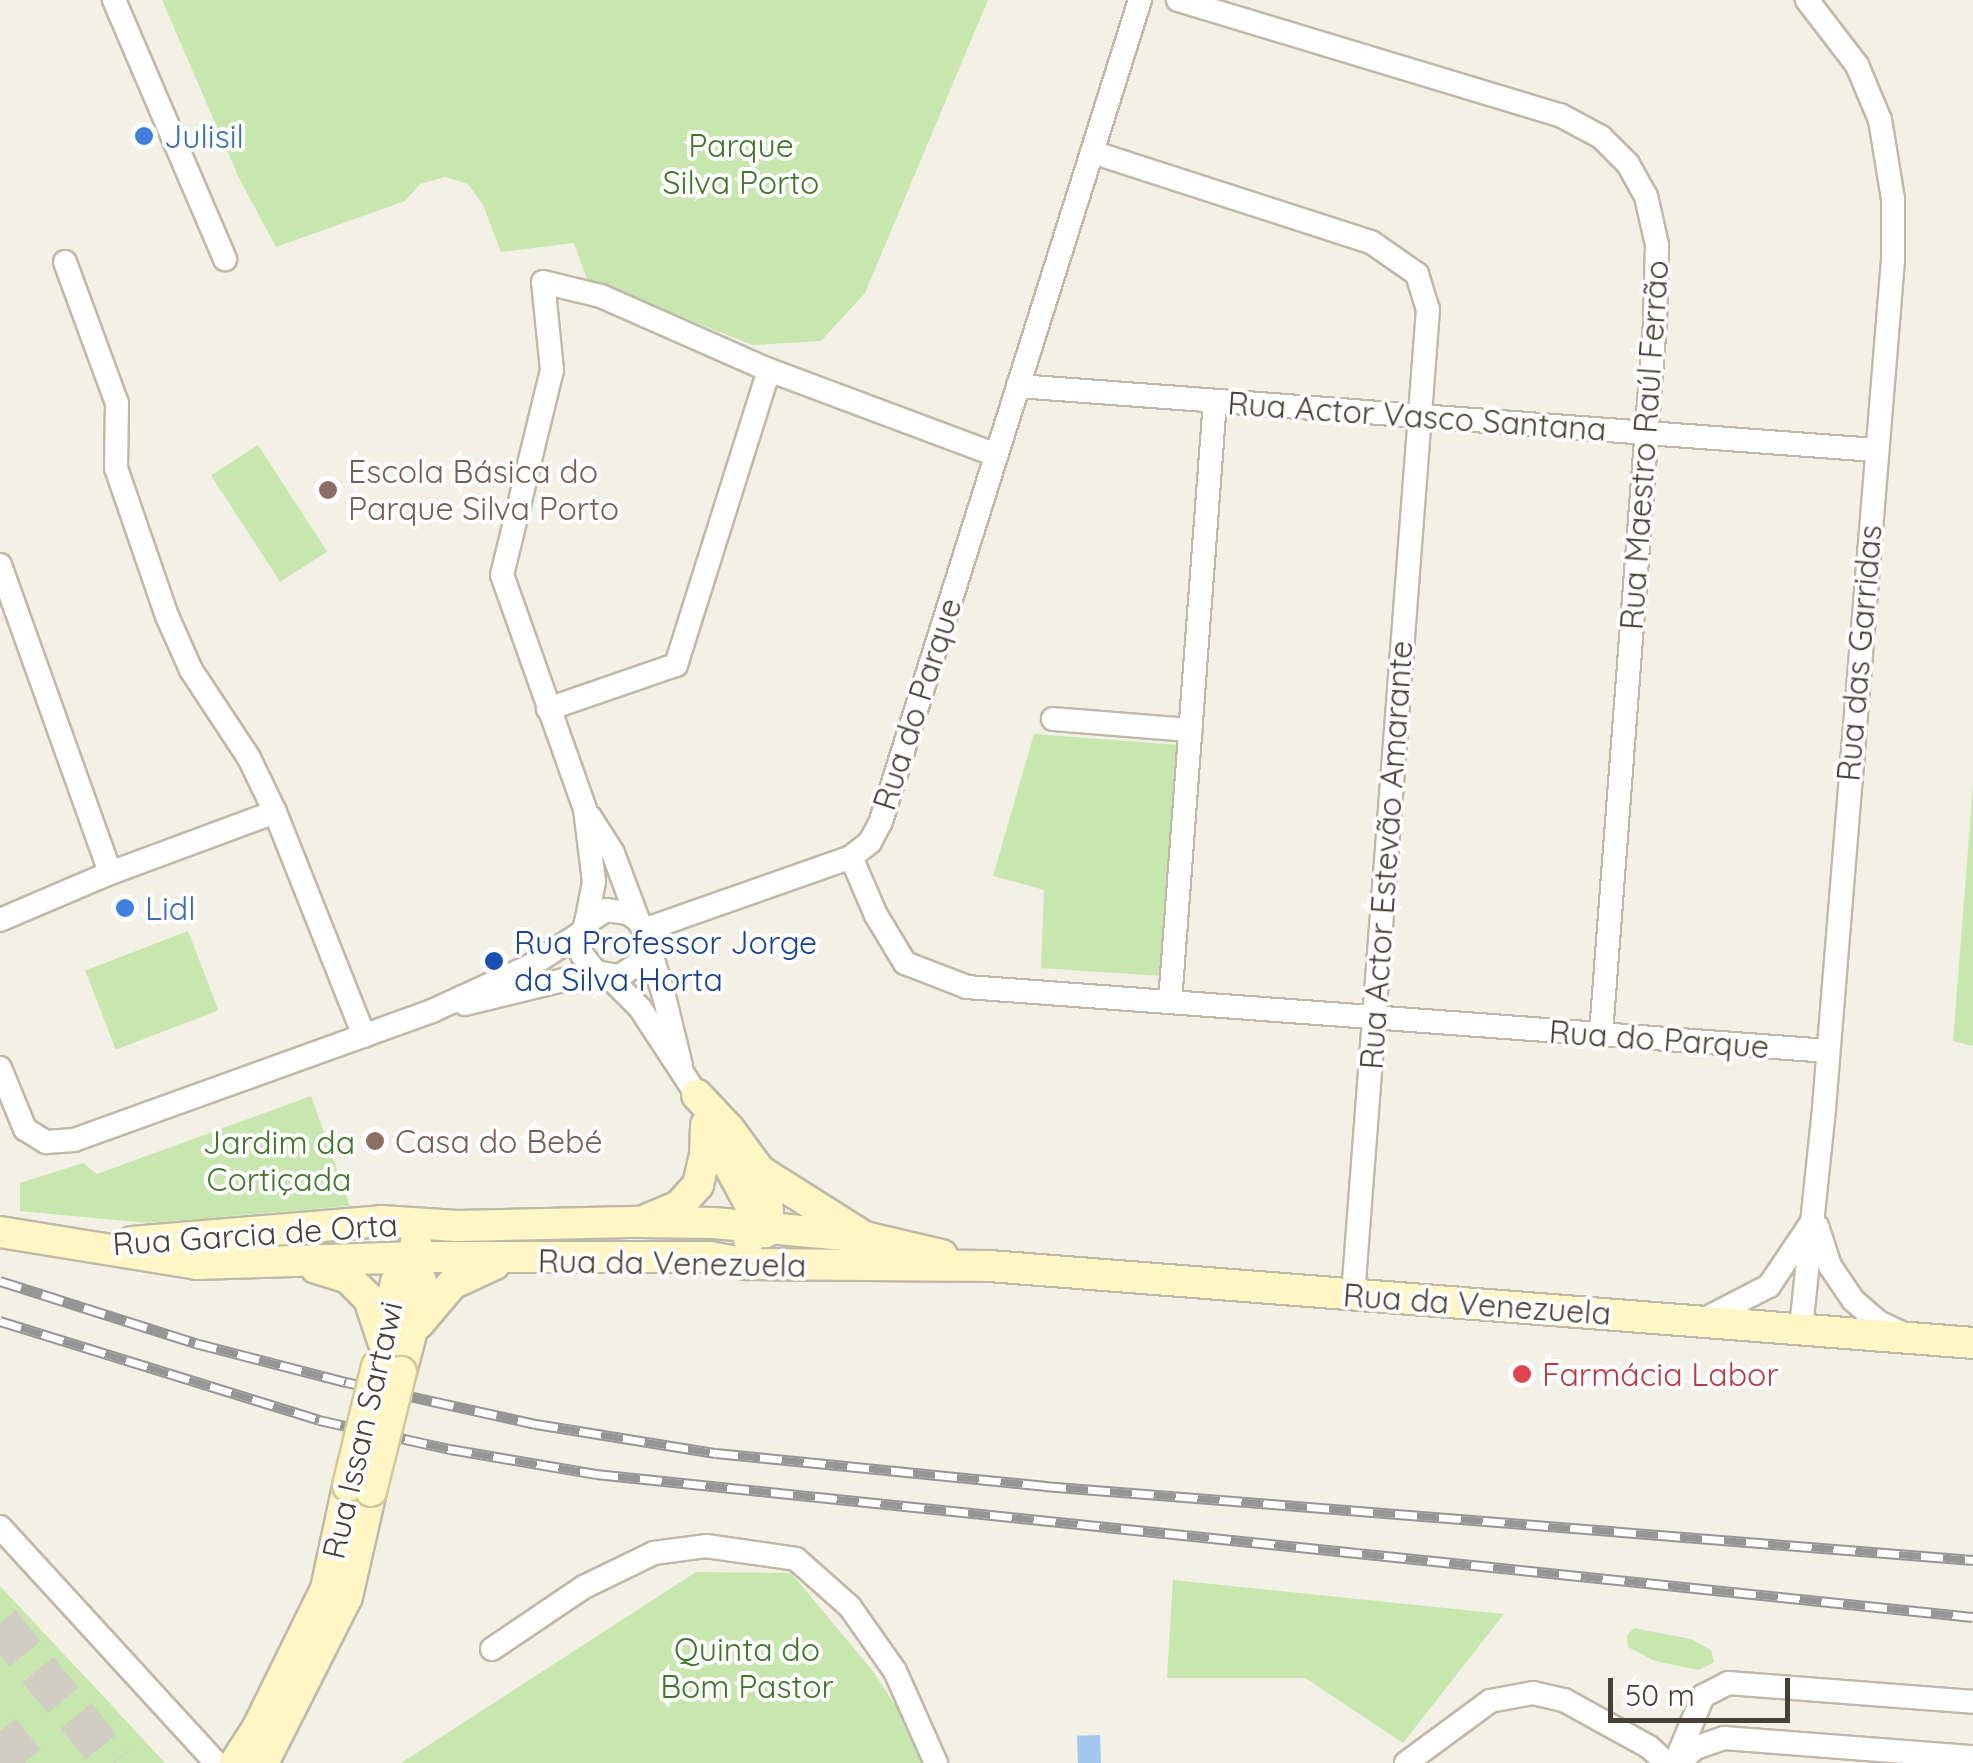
<!DOCTYPE html>
<html>
<head>
<meta charset="utf-8">
<style>
	body { margin:0 }
	#map { position:relative; width:1973px; height:1763px; overflow:hidden; background:#f3f0e6; font-family:Quicksand,sans-serif }
	div>[style] { position:absolute }
	.green>* { inset:0; background:#c8e7af; transform-origin:0 0 }
	.water>* { inset:0; background:#a3c8f0; transform-origin:0 0 }
	.highway-tunnel>* { height:40px; margin-top:-20px; transform-origin:0; background:repeating-linear-gradient(90deg,#d0cdc3 0 40px,transparent 0 60px) }
	.roads { filter:drop-shadow(2px 0 #beb9a9) drop-shadow(-2px 0 #beb9a9) drop-shadow(0 2px #beb9a9) drop-shadow(0 -2px #beb9a9) }
	.street>* { height:22px; margin:-11px; padding:0 11px; transform-origin:11px; border-radius:11px; background:#fff }
	.secondary>* { height:30px; margin:-15px; padding:0 15px; transform-origin:15px; border-radius:15px; background:#fef6c5 }
	.rail>* { height:11px; margin-top:-5.5px; transform-origin:0; background:repeating-linear-gradient(90deg,#fff 0 22px,#969696 0 44px); box-sizing:border-box; border-block:2px solid #969696 }
	.bridges { filter:drop-shadow(2px 0 #d3c996) drop-shadow(-2px 0 #d3c996) drop-shadow(0 2px #d3c996) drop-shadow(0 -2px #d3c996) }
	.secondary-bridge>* { height:30px; margin:-15px; padding:0 15px; transform-origin:15px; border-radius:15px; background:#fef6c5 }
	.dots>* { width:28px; height:28px; translate:-50% -50%; box-sizing:border-box; border:5px solid #fff; border-radius:50% }
	span { translate:-50% -50%; white-space:nowrap; text-align:center; line-height:1.15; -webkit-text-stroke:8px #fff; paint-order:stroke }
	.shop-label { font-size:32px; color:#366cbe }
	.left { translate:0 -50%; text-align:left }
	.park-label { font-size:32px; color:#3f7729 }
	.street-label { font-size:32px; color:#464136 }
	.education-label { font-size:32px; color:#785e54 }
	.transit-label { font-size:32px; color:#164399 }
	.health-label { font-size:32px; color:#be3a42 }
	.scale { position:absolute; left:1608px; top:1678px; width:182px; height:45px; box-sizing:border-box; border:5px solid #464136; border-top:0; padding-left:12px; font-size:30px; line-height:35px; white-space:nowrap; color:#464136; -webkit-text-stroke:8px #fff; paint-order:stroke }
</style>
</head>
<body>
<div id="map">
	<div class="green">
		<div style="clip-path:polygon(162px 0,988px 0,865px 293px,821px 341px,752px 345px,587px 279px,574px 243px,501px 252px,483px 205px,468px 184px,445px 177px,420px 184px,405px 201px,276px 247px,239px 178px)"></div>
		<div style="left:258px;top:445px;width:127px;height:56px;rotate:57deg"></div>
		<div style="clip-path:polygon(1034px 734px,1180px 745px,1162px 976px,1041px 968px,1044px 890px,993px 876px)"></div>
		<div style="clip-path:polygon(1973px 786px,1973px 1046px,1953px 1041px)"></div>
		<div style="left:188px;top:931px;width:85px;height:110px;rotate:69deg"></div>
		<div style="clip-path:polygon(311px 1096px,350px 1206px,148px 1223px,20px 1211px,20px 1183px,83px 1163px,97px 1174px)"></div>
		<div style="clip-path:polygon(696px 1572px,791px 1573px,872px 1670px,913px 1732px,927px 1763px,401px 1763px)"></div>
		<div style="clip-path:polygon(1173px 1580px,1504px 1614px,1403px 1743px,1305px 1678px,1167px 1678px)"></div>
		<div style="clip-path:polygon(0 1586px,104px 1697px,165px 1763px,0 1763px)"></div>
		<div style="clip-path:polygon(1634px 1628px,1691px 1639px,1711px 1650px,1714px 1662px,1699px 1670px,1655px 1661px,1628px 1647px,1627px 1636px)"></div>
	</div>
	<div class="water">
		<div style="left:1100px;top:1735px;width:28px;height:23px;rotate:88deg"></div>
	</div>
	<div class="highway-tunnel">
		<div style="left:0;top:1623px;width:181px;rotate:50.8deg"></div>
		<div style="left:0;top:1731px;width:41px;rotate:50.9deg"></div>
	</div>
	<div class="roads">
		<div class="street">
			<div style="left:114px;top:0;width:282px;rotate:66.8deg"></div>
			<div style="left:1178px;top:0;width:399px;rotate:16.8deg"></div>
			<div style="left:1560px;top:115px;width:47px;rotate:28.2deg"></div>
			<div style="left:1601px;top:137px;width:38px;rotate:45deg"></div>
			<div style="left:1628px;top:164px;width:37px;rotate:61deg"></div>
			<div style="left:1646px;top:196px;width:50px;rotate:77.3deg"></div>
			<div style="left:1657px;top:245px;width:77px;rotate:91.5deg"></div>
			<div style="left:1655px;top:322px;width:714px;rotate:94.34deg"></div>
			<div style="left:1092px;top:152px;width:293px;rotate:17.9deg"></div>
			<div style="left:1371px;top:242px;width:56px;rotate:34.8deg"></div>
			<div style="left:1417px;top:274px;width:37px;rotate:73deg"></div>
			<div style="left:1428px;top:309px;width:989px;rotate:94.35deg"></div>
			<div style="left:65px;top:262px;width:150px;rotate:69.8deg"></div>
			<div style="left:117px;top:403px;width:65px;rotate:90.9deg"></div>
			<div style="left:116px;top:468px;width:157px;rotate:71deg"></div>
			<div style="left:167px;top:616px;width:59px;rotate:66deg"></div>
			<div style="left:191px;top:670px;width:105px;rotate:56.6deg"></div>
			<div style="left:249px;top:758px;width:60px;rotate:64.3deg"></div>
			<div style="left:275px;top:812px;width:241px;rotate:68.3deg"></div>
			<div style="left:1018px;top:386px;width:859px;rotate:4.27deg"></div>
			<div style="left:0;top:565px;width:327px;rotate:70.3deg"></div>
			<div style="left:548px;top:709px;width:135px;rotate:-19deg"></div>
			<div style="left:676px;top:665px;width:309px;rotate:-72.5deg"></div>
			<div style="left:1053px;top:719px;width:138px;rotate:4.6deg"></div>
			<div style="left:590px;top:817px;width:43px;rotate:57.4deg"></div>
			<div style="left:613px;top:853px;width:72px;rotate:69.5deg"></div>
			<div style="left:851px;top:857px;width:63px;rotate:66.7deg"></div>
			<div style="left:876px;top:915px;width:56px;rotate:58.9deg"></div>
			<div style="left:905px;top:963px;width:66px;rotate:21.2deg"></div>
			<div style="left:967px;top:987px;width:863px;rotate:4.25deg"></div>
			<div style="left:0;top:920px;width:120px;rotate:-23.1deg"></div>
			<div style="left:110px;top:873px;width:176px;rotate:-20.3deg"></div>
			<div style="left:586px;top:923px;width:42px;rotate:-79deg"></div>
			<div style="left:594px;top:882px;width:74px;rotate:-97deg"></div>
			<div style="left:585px;top:809px;width:248px;rotate:-109.5deg"></div>
			<div style="left:502px;top:575px;width:211px;rotate:-76.3deg"></div>
			<div style="left:552px;top:370px;width:88px;rotate:-95.8deg"></div>
			<div style="left:543px;top:282px;width:60px;rotate:13.6deg"></div>
			<div style="left:601px;top:296px;width:184px;rotate:23.8deg"></div>
			<div style="left:769px;top:370px;width:242px;rotate:20.5deg"></div>
			<div style="left:644px;top:930px;width:219px;rotate:-19.4deg"></div>
			<div style="left:851px;top:857px;width:24px;rotate:-38deg"></div>
			<div style="left:870px;top:842px;width:24px;rotate:-62deg"></div>
			<div style="left:881px;top:821px;width:861px;rotate:-72.49deg"></div>
			<div style="left:646px;top:942px;width:22px;rotate:108deg"></div>
			<div style="left:639px;top:963px;width:23px;rotate:146deg"></div>
			<div style="left:620px;top:976px;width:24px;rotate:-171deg"></div>
			<div style="left:596px;top:972px;width:22px;rotate:-129deg"></div>
			<div style="left:582px;top:955px;width:11px;rotate:-105deg"></div>
			<div style="left:579px;top:944px;width:22px;rotate:-72deg"></div>
			<div style="left:586px;top:923px;width:24px;rotate:-33deg"></div>
			<div style="left:606px;top:910px;width:22px;rotate:8deg"></div>
			<div style="left:628px;top:913px;width:12px;rotate:35deg"></div>
			<div style="left:638px;top:920px;width:12px;rotate:59deg"></div>
			<div style="left:644px;top:930px;width:69px;rotate:73.1deg"></div>
			<div style="left:664px;top:996px;width:72px;rotate:76.3deg"></div>
			<div style="left:608px;top:976px;width:45px;rotate:45deg"></div>
			<div style="left:640px;top:1008px;width:104px;rotate:56.8deg"></div>
			<div style="left:1170px;top:1002px;width:603px;rotate:-85.72deg"></div>
			<div style="left:465px;top:1004px;width:135px;rotate:-13.7deg"></div>
			<div style="left:0;top:1068px;width:66px;rotate:67.7deg"></div>
			<div style="left:25px;top:1129px;width:25px;rotate:32deg"></div>
			<div style="left:46px;top:1142px;width:28px;rotate:-4deg"></div>
			<div style="left:74px;top:1140px;width:381px;rotate:-19.8deg"></div>
			<div style="left:432px;top:1011px;width:108px;rotate:-24.7deg"></div>
			<div style="left:530px;top:966px;width:61px;rotate:-32.9deg"></div>
			<div style="left:1817px;top:1226px;width:42px;rotate:72deg"></div>
			<div style="left:1830px;top:1266px;width:41px;rotate:55.9deg"></div>
			<div style="left:1853px;top:1300px;width:33px;rotate:41deg"></div>
			<div style="left:1878px;top:1322px;width:26px;rotate:25deg"></div>
			<div style="left:1703px;top:1320px;width:74px;rotate:-27.3deg"></div>
			<div style="left:1769px;top:1286px;width:73px;rotate:-56.1deg"></div>
			<div style="left:1801px;top:1328px;width:221px;rotate:-84deg"></div>
			<div style="left:1824px;top:1108px;width:852px;rotate:-85.35deg"></div>
			<div style="left:1893px;top:259px;width:60px;rotate:-90deg"></div>
			<div style="left:1893px;top:199px;width:80px;rotate:-99.3deg"></div>
			<div style="left:1880px;top:120px;width:60px;rotate:-112.7deg"></div>
			<div style="left:1857px;top:65px;width:82px;rotate:-127.6deg"></div>
			<div style="left:0;top:1527px;width:320px;rotate:47.5deg"></div>
			<div style="left:492px;top:1649px;width:111px;rotate:-34deg"></div>
			<div style="left:584px;top:1587px;width:78px;rotate:-25.9deg"></div>
			<div style="left:654px;top:1553px;width:52px;rotate:-7.7deg"></div>
			<div style="left:706px;top:1546px;width:91px;rotate:8.2deg"></div>
			<div style="left:796px;top:1559px;width:72px;rotate:41.6deg"></div>
			<div style="left:850px;top:1607px;width:78px;rotate:54.9deg"></div>
			<div style="left:895px;top:1671px;width:101px;rotate:66deg"></div>
			<div style="left:1406px;top:1763px;width:104px;rotate:-36.4deg"></div>
			<div style="left:1490px;top:1701px;width:44px;rotate:-10.5deg"></div>
			<div style="left:1533px;top:1693px;width:32px;rotate:13deg"></div>
			<div style="left:1564px;top:1700px;width:97px;rotate:28.9deg"></div>
			<div style="left:1649px;top:1747px;width:24px;rotate:42deg"></div>
			<div style="left:1675px;top:1763px;width:73px;rotate:-67.3deg"></div>
			<div style="left:1703px;top:1696px;width:28px;rotate:-27deg"></div>
			<div style="left:1728px;top:1683px;width:246px;rotate:4.4deg"></div>
			<div style="left:1679px;top:1763px;width:22px;rotate:-43deg"></div>
			<div style="left:1695px;top:1748px;width:31px;rotate:-19deg"></div>
			<div style="left:1724px;top:1738px;width:250px;rotate:4.4deg"></div>
		</div>
		<div class="secondary">
			<div style="left:697px;top:1095px;width:47px;rotate:46.7deg"></div>
			<div style="left:729px;top:1129px;width:52px;rotate:53.6deg"></div>
			<div style="left:760px;top:1171px;width:19px;rotate:69deg"></div>
			<div style="left:767px;top:1189px;width:26px;rotate:88deg"></div>
			<div style="left:768px;top:1215px;width:31px;rotate:128deg"></div>
			<div style="left:711px;top:1132px;width:114px;rotate:61.6deg"></div>
			<div style="left:760px;top:1171px;width:116px;rotate:32.3deg"></div>
			<div style="left:648px;top:1219px;width:34px;rotate:-23deg"></div>
			<div style="left:679px;top:1206px;width:28px;rotate:-48deg"></div>
			<div style="left:698px;top:1185px;width:31px;rotate:-77deg"></div>
			<div style="left:705px;top:1155px;width:30px;rotate:-88deg"></div>
			<div style="left:0;top:1232px;width:200px;rotate:9.2deg"></div>
			<div style="left:197px;top:1264px;width:217px;rotate:-1.8deg"></div>
			<div style="left:414px;top:1257px;width:296px"></div>
			<div style="left:710px;top:1257px;width:38px;rotate:11deg"></div>
			<div style="left:747px;top:1264px;width:242px;rotate:0.5deg"></div>
			<div style="left:989px;top:1266px;width:987px;rotate:4.47deg"></div>
			<div style="left:132px;top:1242px;width:250px;rotate:-4.8deg"></div>
			<div style="left:381px;top:1221px;width:76px;rotate:3.8deg"></div>
			<div style="left:457px;top:1226px;width:183px;rotate:-1.3deg"></div>
			<div style="left:640px;top:1222px;width:74px;rotate:0.8deg"></div>
			<div style="left:714px;top:1223px;width:152px;rotate:5.3deg"></div>
			<div style="left:865px;top:1237px;width:79px;rotate:13.2deg"></div>
			<div style="left:316px;top:1268px;width:34px;rotate:17deg"></div>
			<div style="left:348px;top:1278px;width:30px;rotate:45deg"></div>
			<div style="left:369px;top:1299px;width:44px;rotate:71.6deg"></div>
			<div style="left:419px;top:1323px;width:51px;rotate:-49.8deg"></div>
			<div style="left:452px;top:1284px;width:47px;rotate:-24.9deg"></div>
			<div style="left:384px;top:1337px;width:56px;rotate:-77.7deg"></div>
			<div style="left:396px;top:1282px;width:31px;rotate:-54deg"></div>
			<div style="left:401px;top:1372px;width:86px;rotate:-75.2deg"></div>
			<div style="left:423px;top:1289px;width:33px;rotate:-106deg"></div>
			<div style="left:414px;top:1257px;width:16px;rotate:-83deg"></div>
			<div style="left:235px;top:1763px;width:40px;rotate:-57.1deg"></div>
			<div style="left:257px;top:1729px;width:156px;rotate:-63.8deg"></div>
			<div style="left:326px;top:1589px;width:105px;rotate:-77.9deg"></div>
			<div style="left:263px;top:1763px;width:186px;rotate:-63.2deg"></div>
			<div style="left:347px;top:1597px;width:109px;rotate:-77.2deg"></div>
		</div>
	</div>
	<div class="rail">
		<div style="left:0;top:1281px;width:205px;rotate:17.6deg"></div>
		<div style="left:195px;top:1343px;width:156px;rotate:14.5deg"></div>
		<div style="left:346px;top:1382px;width:195px;rotate:12.5deg"></div>
		<div style="left:536px;top:1424px;width:182px;rotate:9.2deg"></div>
		<div style="left:716px;top:1453px;width:330px;rotate:5.7deg"></div>
		<div style="left:1044px;top:1486px;width:932px;rotate:4.55deg"></div>
		<div style="left:0;top:1321px;width:334px;rotate:17.2deg"></div>
		<div style="left:319px;top:1420px;width:134px;rotate:12.5deg"></div>
		<div style="left:450px;top:1449px;width:148px;rotate:9.7deg"></div>
		<div style="left:596px;top:1474px;width:1384px;rotate:5.93deg"></div>
	</div>
	<div class="bridges">
		<div class="secondary-bridge">
			<div style="left:348px;top:1486px;width:123px;rotate:-76.4deg"></div>
			<div style="left:371px;top:1491px;width:123px;rotate:-75.9deg"></div>
		</div>
	</div>
	<div class="dots">
		<div style="left:144px;top:136px;background:#3f7fe0"></div>
		<div style="left:328px;top:490px;background:#8d6e63"></div>
		<div style="left:125px;top:908px;background:#3f7fe0"></div>
		<div style="left:494px;top:961px;background:#1a4fb4"></div>
		<div style="left:375px;top:1141px;background:#8d6e63"></div>
		<div style="left:1522px;top:1374px;background:#e0444e"></div>
	</div>
	<div class="shop-label">
		<span class="left" style="left:164px;top:136px">Julisil</span>
		<span class="left" style="left:145px;top:908px">Lidl</span>
	</div>
	<div class="park-label">
		<span style="left:741px;top:164px">Parque<br>Silva Porto</span>
		<span style="left:279px;top:1161px">Jardim da<br>Cortiçada</span>
		<span style="left:747px;top:1668px">Quinta do<br>Bom Pastor</span>
	</div>
	<div class="street-label">
		<span style="left:1417px;top:416px;rotate:4deg">Rua Actor Vasco Santana</span>
		<span style="left:1644px;top:445px;rotate:-86deg">Rua Maestro Raúl Ferrão</span>
		<span style="left:1859px;top:653px;rotate:-85deg">Rua das Garridas</span>
		<span style="left:917px;top:704px;rotate:-72deg">Rua do Parque</span>
		<span style="left:1386px;top:855px;rotate:-86deg">Rua Actor Estevão Amarante</span>
		<span style="left:1659px;top:1039px;rotate:4deg">Rua do Parque</span>
		<span style="left:255px;top:1234px;rotate:-4deg">Rua Garcia de Orta</span>
		<span style="left:672px;top:1263px;rotate:1deg">Rua da Venezuela</span>
		<span style="left:1477px;top:1304px;rotate:4deg">Rua da Venezuela</span>
		<span style="left:362px;top:1430px;rotate:-77deg">Rua Issan Sartawi</span>
	</div>
	<div class="education-label">
		<span class="left" style="left:348px;top:490px">Escola Básica do<br>Parque Silva Porto</span>
		<span class="left" style="left:395px;top:1141px">Casa do Bebé</span>
	</div>
	<div class="transit-label">
		<span class="left" style="left:514px;top:961px">Rua Professor Jorge<br>da Silva Horta</span>
	</div>
	<div class="health-label">
		<span class="left" style="left:1542px;top:1374px">Farmácia Labor</span>
	</div>
	<div class="scale">50 m</div>
</div>
</body>
</html>
